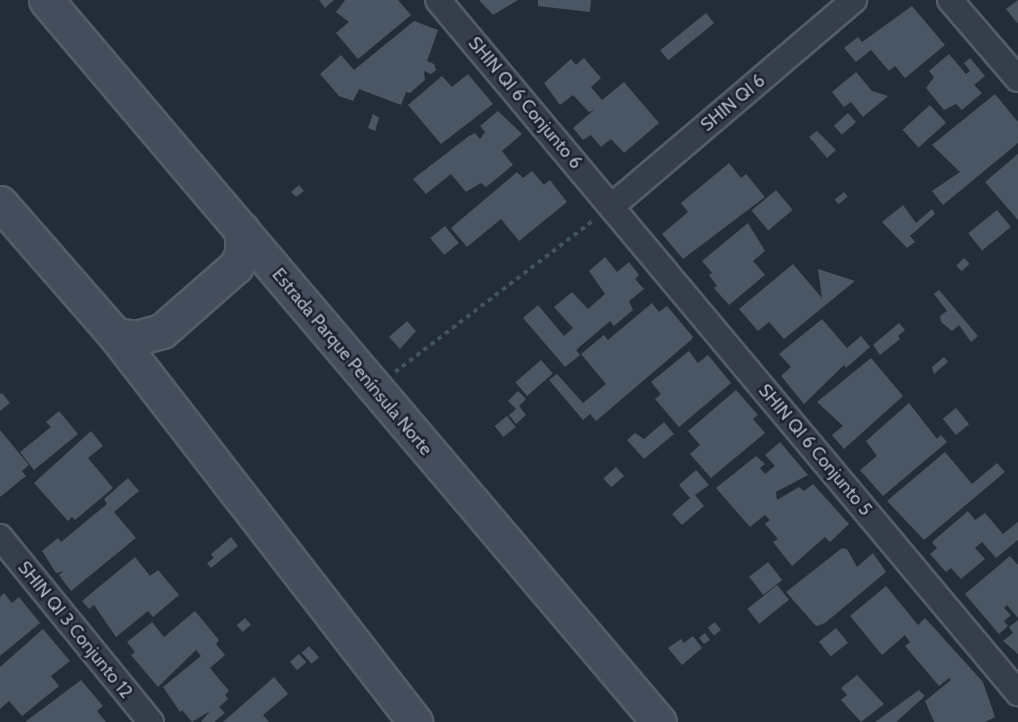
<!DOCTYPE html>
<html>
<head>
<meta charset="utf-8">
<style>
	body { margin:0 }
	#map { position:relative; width:1018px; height:722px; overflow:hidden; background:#232c39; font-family:Cabin,sans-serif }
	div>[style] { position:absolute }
	.building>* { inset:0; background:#4b5665; transform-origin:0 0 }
	.path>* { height:4px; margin-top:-2px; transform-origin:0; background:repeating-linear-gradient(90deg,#425558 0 4.5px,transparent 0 9px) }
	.roads { filter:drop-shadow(2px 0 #545c68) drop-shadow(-2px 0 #545c68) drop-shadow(0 2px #545c68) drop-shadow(0 -2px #545c68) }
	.minor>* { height:24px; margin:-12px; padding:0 12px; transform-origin:12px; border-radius:12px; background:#363e4a }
	.secondary>* { height:33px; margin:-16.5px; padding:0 16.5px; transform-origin:16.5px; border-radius:16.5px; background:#454d5d }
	span { translate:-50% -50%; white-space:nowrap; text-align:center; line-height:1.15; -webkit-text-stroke:5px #1c232f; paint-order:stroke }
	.street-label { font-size:18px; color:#b1b9c6 }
</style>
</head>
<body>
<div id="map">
	<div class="building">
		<div style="clip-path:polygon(319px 0,334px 0,325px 8px)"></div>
		<div style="clip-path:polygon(345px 0,398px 0,411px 15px,358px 59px,336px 33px,349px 22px,336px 12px)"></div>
		<div style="clip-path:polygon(479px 0,518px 0,493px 15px)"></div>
		<div style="clip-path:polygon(538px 0,591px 0,590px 12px,538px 6px)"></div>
		<div style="clip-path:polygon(1018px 0,1018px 24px,1006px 9px)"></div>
		<div style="clip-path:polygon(912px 6px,945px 45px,905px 78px,895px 66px,889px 71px,871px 50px,856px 62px,844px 48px,858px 37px,862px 42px)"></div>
		<div style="left:706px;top:13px;width:13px;height:59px;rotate:51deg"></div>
		<div style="clip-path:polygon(414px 21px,438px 30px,427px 61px,434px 64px,436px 70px,431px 74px,424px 71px,425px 80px,410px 93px,406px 92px,401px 105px,359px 89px,353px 101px,339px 96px,320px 74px,341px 55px,354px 70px)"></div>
		<div style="clip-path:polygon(949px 54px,966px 74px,970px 71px,964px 63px,970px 58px,985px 76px,974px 85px,982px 93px,962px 110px,956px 104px,944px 110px,926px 88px,934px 77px,929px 71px)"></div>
		<div style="clip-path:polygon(584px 58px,601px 78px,591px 87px,602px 100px,624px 82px,659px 123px,624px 153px,611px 139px,601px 147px,591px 135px,583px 140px,573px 128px,594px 110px,589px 112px,573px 95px,560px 105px,544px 83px,571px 59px,576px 65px)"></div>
		<div style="clip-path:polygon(856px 72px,872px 91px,888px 96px,863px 117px,851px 102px,844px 107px,832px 92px)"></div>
		<div style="clip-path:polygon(468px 74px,493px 104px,441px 144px,408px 105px,442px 76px,452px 87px)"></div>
		<div style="clip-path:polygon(995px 94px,1018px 122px,1018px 143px,943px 205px,932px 191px,960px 172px,932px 145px)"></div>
		<div style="left:930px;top:105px;width:24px;height:37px;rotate:48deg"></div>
		<div style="clip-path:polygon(498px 111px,522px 134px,502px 151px,513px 165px,486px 187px,481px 183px,466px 192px,451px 174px,426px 194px,413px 179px,469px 136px,475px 133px,480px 139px,485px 132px,480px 126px)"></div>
		<div style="left:848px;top:113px;width:12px;height:19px;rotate:48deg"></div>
		<div style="clip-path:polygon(373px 114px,379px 118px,375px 131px,368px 128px)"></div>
		<div style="clip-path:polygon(817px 131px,836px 150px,827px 158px,809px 137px)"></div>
		<div style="clip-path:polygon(1018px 154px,1018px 220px,985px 182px)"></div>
		<div style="clip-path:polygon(729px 163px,741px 178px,746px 174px,765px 197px,683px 259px,662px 234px,688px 212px,681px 203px)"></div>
		<div style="clip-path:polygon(532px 171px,544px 185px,550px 180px,567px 202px,519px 241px,501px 219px,467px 247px,451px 228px,517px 172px,523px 178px)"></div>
		<div style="clip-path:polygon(299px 185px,304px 191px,296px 197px,291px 192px)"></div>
		<div style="left:776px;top:190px;width:26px;height:32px;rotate:50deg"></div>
		<div style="left:844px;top:192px;width:6px;height:12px;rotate:51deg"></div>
		<div style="clip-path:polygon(903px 205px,916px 223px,932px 209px,935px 214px,910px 236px,915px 242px,907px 248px,882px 222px)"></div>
		<div style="left:997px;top:210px;width:22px;height:37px;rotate:51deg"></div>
		<div style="clip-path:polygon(748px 223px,765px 251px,753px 261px,765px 275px,729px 305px,714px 288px,717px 286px,709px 275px,712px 273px,702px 261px)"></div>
		<div style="left:445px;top:226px;width:22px;height:19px;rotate:51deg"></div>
		<div style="clip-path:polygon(605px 257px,617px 272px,629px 262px,639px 275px,635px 279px,644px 289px,629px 301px,633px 310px,614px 326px,610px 321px,576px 350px,580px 355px,565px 367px,523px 318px,538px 305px,564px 336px,573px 328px,554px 307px,572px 292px,588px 309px,605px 294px,589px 271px)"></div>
		<div style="left:964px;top:258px;width:8px;height:11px;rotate:45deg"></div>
		<div style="clip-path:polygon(793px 264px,822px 298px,818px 269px,855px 281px,784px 339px,769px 322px,758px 331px,739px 309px)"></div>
		<div style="clip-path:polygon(939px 290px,978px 336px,971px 342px,959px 325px,952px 331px,941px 322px,940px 316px,947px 311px,934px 294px)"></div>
		<div style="clip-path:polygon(652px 303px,659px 312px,667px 306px,693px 337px,691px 340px,596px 421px,590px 414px,583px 420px,549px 380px,557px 374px,583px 403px,606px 384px,581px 354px,604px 335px,608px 340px)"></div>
		<div style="clip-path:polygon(822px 319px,847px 348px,861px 336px,870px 347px,846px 368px,844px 365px,804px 404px,781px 376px,791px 367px,779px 354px)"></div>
		<div style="clip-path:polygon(407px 321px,416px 331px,400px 349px,389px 337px)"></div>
		<div style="clip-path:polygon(899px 323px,905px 330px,898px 336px,900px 339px,880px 355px,873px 345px)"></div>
		<div style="clip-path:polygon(689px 351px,698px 363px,708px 355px,731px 383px,679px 427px,655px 399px,661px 394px,651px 382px)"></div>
		<div style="clip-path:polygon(944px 357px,948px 362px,934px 374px,932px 367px)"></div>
		<div style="clip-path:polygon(871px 358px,903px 396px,844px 449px,832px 435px,843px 426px,817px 402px)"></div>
		<div style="left:541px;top:360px;width:18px;height:34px;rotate:49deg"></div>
		<div style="clip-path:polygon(736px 390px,758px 415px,753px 419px,765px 433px,711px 478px,690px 454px,700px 445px,688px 431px)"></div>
		<div style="clip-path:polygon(518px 391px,526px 399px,519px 406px,526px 415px,516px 424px,509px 415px,516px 409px,508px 401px)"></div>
		<div style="clip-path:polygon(2px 393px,10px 403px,0 411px,0 394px)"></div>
		<div style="clip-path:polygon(909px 403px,937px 439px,941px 435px,947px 442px,883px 496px,860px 470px,877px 456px,866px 441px)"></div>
		<div style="left:956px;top:408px;width:21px;height:17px;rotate:51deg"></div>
		<div style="clip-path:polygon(59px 411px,78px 434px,34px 470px,20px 452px,51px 427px,46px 422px)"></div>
		<div style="left:507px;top:416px;width:14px;height:16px;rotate:51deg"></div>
		<div style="clip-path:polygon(664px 422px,674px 434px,644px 459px,627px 440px,635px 433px,644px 439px)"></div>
		<div style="clip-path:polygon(0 430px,29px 465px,22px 471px,26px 476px,0 497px)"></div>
		<div style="clip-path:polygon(91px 431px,103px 446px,88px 458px,113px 488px,75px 520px,72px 517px,68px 521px,34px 483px)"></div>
		<div style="clip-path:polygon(780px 442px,808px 475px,776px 492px,777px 500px,799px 487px,804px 491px,813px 484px,849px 524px,830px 542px,825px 537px,792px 566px,773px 542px,778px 539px,765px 524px,770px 520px,765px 515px,750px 527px,716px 488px,756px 456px,765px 464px,760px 468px,765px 474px,775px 466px,765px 455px)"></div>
		<div style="clip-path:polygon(945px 452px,972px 484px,997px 463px,1005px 472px,924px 540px,887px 501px)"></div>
		<div style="left:616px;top:467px;width:12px;height:17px;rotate:48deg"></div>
		<div style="clip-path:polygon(696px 470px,709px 485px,695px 495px,704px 506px,682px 525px,672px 514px,690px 498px,679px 485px)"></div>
		<div style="clip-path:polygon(128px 478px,139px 491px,114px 512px,136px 538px,71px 591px,59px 575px,64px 571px,56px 573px,42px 551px,58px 538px,61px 542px,107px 504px,104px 499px)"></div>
		<div style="clip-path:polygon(968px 511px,975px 520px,985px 513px,1003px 534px,1018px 522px,1018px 540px,996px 558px,982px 542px,975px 548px,985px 559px,961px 579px,951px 568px,946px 572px,930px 554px,937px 548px,932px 542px)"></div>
		<div style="clip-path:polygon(231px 537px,238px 546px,211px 568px,207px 563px,214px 558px,211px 554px)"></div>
		<div style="clip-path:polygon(842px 548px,847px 549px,857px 567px,873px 553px,886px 572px,825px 623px,816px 626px,786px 592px)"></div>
		<div style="clip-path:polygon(1010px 556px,1018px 565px,1018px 618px,1007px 605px,1004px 608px,1011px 615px,1004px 621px,1008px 626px,999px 634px,965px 594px)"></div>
		<div style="clip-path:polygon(135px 557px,150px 576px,158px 570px,179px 595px,153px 617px,148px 611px,116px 637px,94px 605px,89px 609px,82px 601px)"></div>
		<div style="left:768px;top:562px;width:23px;height:24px;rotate:52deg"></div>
		<div style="left:777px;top:585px;width:19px;height:38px;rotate:51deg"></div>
		<div style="clip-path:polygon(886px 586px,918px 625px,925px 618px,983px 682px,995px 717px,985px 722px,934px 722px,925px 701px,951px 680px,949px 678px,939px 686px,905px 646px,910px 642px,905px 635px,882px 655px,850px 616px)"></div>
		<div style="clip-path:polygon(4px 593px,12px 603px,19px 597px,40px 623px,0 656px,0 597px)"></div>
		<div style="clip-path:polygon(195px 611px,219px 640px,216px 644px,225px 655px,210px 668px,229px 691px,225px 695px,228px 699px,219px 707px,225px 713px,214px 722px,201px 722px,210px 711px,192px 722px,182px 710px,180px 712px,163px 687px,201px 656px,196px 650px,158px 687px,131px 655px,135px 652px,127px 642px,152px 622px,164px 637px)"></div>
		<div style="left:245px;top:618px;width:9px;height:11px;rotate:49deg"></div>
		<div style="clip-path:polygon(1018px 620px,1018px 654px,1003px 641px,1013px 633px,1009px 627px)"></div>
		<div style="left:715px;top:622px;width:10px;height:9px;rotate:53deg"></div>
		<div style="left:836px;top:628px;width:19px;height:22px;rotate:51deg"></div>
		<div style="clip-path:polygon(43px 629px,70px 661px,51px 676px,59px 686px,22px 716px,9px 701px,0 709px,0 667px)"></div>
		<div style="clip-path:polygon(705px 633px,710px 640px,704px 644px,699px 638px)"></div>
		<div style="clip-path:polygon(693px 636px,702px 648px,682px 665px,668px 648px,681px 639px,684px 643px)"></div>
		<div style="left:309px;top:646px;width:15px;height:10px;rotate:48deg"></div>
		<div style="left:299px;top:654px;width:11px;height:12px;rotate:49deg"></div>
		<div style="clip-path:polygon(857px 675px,884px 704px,861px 722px,841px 700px,847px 695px,841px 688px)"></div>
		<div style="clip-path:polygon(274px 677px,288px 694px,263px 715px,269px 722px,223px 722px)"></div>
		<div style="clip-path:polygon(81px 680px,103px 706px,97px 711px,106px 722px,25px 722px)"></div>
		<div style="clip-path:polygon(919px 690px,925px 696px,896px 722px,875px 722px)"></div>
	</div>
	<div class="path">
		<div style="left:395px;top:372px;width:250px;rotate:-37.4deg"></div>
	</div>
	<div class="roads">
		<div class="minor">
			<div style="left:438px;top:0;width:904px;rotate:50.07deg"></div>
			<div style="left:950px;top:0;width:104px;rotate:49.3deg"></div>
			<div style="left:612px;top:206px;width:318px;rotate:-40.4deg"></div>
			<div style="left:0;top:537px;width:239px;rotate:50.8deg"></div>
		</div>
		<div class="secondary">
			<div style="left:46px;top:0;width:947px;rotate:49.67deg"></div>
			<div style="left:0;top:203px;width:175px;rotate:48.9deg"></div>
			<div style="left:115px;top:335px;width:490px;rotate:52.2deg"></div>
			<div style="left:115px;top:335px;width:21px;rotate:8deg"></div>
			<div style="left:136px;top:338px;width:27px;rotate:-15deg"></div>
			<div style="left:162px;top:331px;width:98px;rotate:-41.3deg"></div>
			<div style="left:236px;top:266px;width:13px;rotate:-63deg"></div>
			<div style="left:242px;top:254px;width:24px;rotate:-90deg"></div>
		</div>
	</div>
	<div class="street-label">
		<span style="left:525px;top:103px;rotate:50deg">SHIN QI 6 Conjunto 6</span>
		<span style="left:733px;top:103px;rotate:-40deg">SHIN QI 6</span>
		<span style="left:352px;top:362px;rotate:50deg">Estrada Parque Península Norte</span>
		<span style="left:815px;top:450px;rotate:50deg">SHIN QI 6 Conjunto 5</span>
		<span style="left:75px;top:630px;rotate:51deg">SHIN QI 3 Conjunto 12</span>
	</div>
</div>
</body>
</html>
